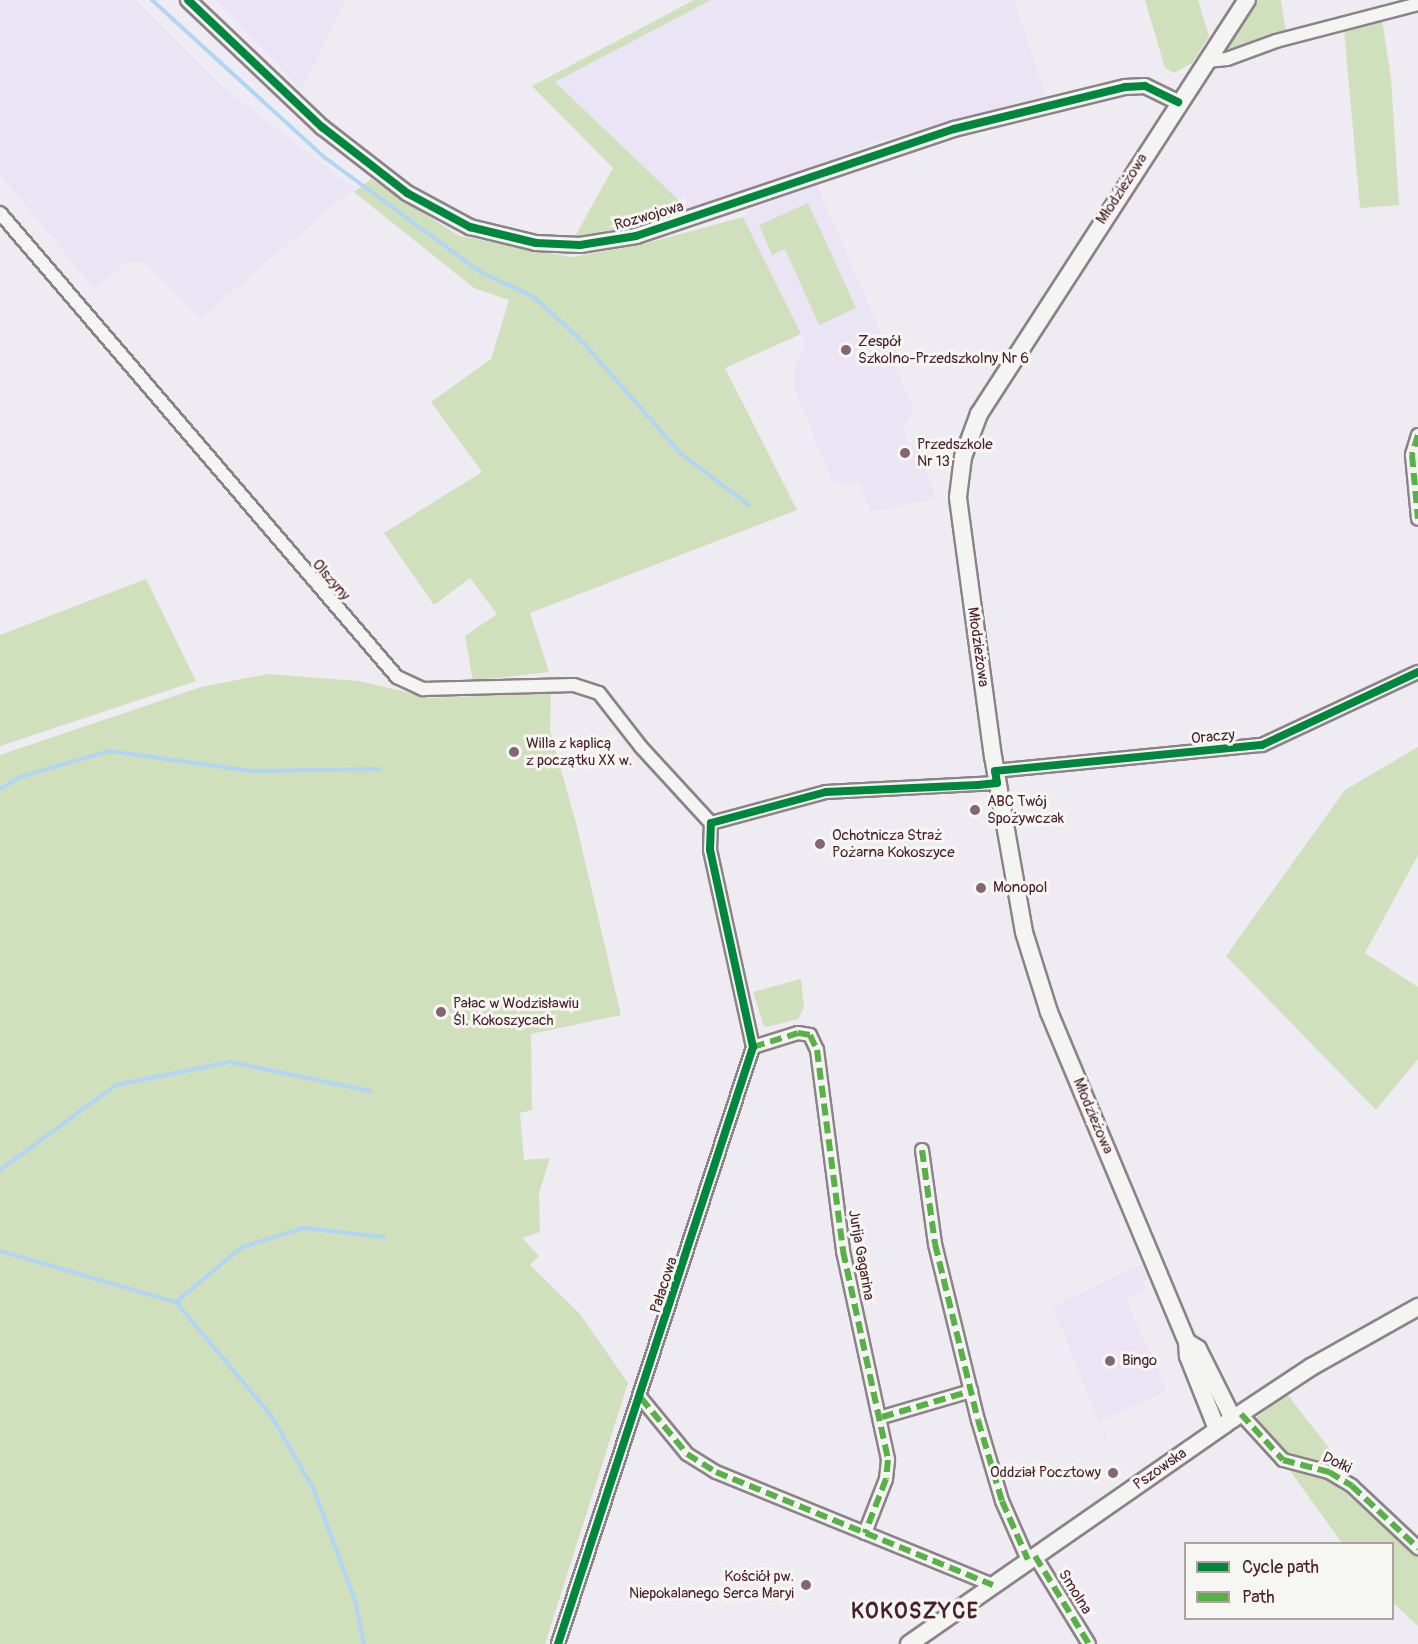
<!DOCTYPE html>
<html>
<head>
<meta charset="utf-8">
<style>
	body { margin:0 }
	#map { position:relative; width:1418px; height:1644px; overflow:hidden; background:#eeebf2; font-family:Pangolin,sans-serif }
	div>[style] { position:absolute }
	.built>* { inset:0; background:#eae4f5 }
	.green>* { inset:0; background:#d0dfbc }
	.stream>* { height:4px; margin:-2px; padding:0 2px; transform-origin:2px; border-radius:2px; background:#b1d5f4 }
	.roads { filter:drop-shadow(2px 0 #8c8288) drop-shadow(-2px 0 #8c8288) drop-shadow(0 2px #8c8288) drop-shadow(0 -2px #8c8288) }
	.minor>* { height:12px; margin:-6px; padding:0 6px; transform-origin:6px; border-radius:6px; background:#f4f4f3 }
	.tertiary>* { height:14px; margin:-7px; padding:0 7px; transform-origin:7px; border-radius:7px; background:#f4f4f3 }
	.secondary>* { height:16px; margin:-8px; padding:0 8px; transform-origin:8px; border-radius:8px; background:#f4f4f3 }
	.quiet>* { height:6px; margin-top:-3px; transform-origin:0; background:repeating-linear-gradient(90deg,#57b146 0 12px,transparent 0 18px) }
	.cycleway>* { height:8px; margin:-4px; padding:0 4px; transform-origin:4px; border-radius:4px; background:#00873e }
	.dots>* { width:16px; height:16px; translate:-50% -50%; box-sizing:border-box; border:3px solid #f6f6f2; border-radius:50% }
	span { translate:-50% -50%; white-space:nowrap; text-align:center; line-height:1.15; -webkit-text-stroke:6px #f6f6f2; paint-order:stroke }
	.street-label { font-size:15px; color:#4a1f2b }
	.poi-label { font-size:15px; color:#4a1f2b }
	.left { translate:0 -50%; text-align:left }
	.right { translate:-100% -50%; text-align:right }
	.district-label { font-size:21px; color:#4a1f2b; font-weight:700; letter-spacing:1.5px }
	.legend { position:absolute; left:1184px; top:1542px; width:210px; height:78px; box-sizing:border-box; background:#f6f6f2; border:2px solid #b1a0a2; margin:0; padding:8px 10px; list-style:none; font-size:18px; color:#4a1f2b }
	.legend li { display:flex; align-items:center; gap:12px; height:30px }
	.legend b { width:30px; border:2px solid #b1a0a2 }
</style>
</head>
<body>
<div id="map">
	<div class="built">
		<div style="clip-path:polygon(0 0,136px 0,225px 89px,354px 188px,201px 318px,145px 262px,126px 263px,95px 290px,0 174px)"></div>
		<div style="clip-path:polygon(215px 0,345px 0,302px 90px)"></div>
		<div style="clip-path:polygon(711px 0,1014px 0,1045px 95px,882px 140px,691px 212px,555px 82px)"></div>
		<div style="clip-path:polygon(817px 185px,914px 410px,902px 428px,911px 448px,916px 446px,936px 498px,871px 511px,858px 482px,832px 481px,794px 387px,794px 371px,806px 344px,743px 217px,750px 210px)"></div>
		<div style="clip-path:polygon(1142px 1264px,1148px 1279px,1143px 1281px,1147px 1290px,1126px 1299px,1167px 1391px,1100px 1421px,1112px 1455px,1053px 1307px)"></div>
	</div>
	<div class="green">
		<div style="clip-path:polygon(694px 0,711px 0,555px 82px,691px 212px,574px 238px,613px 168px,532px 86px)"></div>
		<div style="clip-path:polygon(1145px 0,1198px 0,1209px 36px,1192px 63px,1174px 73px,1165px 68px)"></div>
		<div style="clip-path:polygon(1259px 0,1281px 0,1286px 33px,1234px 52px,1227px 47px)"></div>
		<div style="clip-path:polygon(1382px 19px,1391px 78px,1399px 205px,1360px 208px,1344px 29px)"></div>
		<div style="clip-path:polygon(371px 179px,459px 236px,571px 257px,640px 245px,743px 217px,801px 334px,725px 368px,797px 510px,530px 613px,549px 672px,473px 681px,465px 636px,497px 614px,470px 578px,434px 605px,384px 533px,482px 472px,431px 402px,491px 359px,509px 300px,474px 288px,354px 192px)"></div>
		<div style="clip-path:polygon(808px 203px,856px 308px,819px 325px,785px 249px,772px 255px,759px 225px)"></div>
		<div style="clip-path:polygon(146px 579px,196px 681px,0 746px,0 635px)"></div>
		<div style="clip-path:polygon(268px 674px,359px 681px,430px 698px,551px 693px,550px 730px,577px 827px,621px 1015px,531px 1034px,532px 1110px,520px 1113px,524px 1160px,550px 1158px,539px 1193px,540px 1232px,522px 1238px,539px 1256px,530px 1265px,580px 1314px,628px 1383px,545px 1644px,0 1644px,0 755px,201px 687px)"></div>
		<div style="clip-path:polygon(1418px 747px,1418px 855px,1365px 953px,1418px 987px,1418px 1059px,1376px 1110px,1226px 956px,1345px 790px)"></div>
		<div style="clip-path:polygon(801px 979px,804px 1008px,798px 1019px,767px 1027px,763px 1024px,753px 992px)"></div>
		<div style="clip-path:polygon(1287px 1394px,1349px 1474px,1280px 1451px,1256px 1418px)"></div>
		<div style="clip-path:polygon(1288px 1468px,1329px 1479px,1418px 1555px,1418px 1626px,1393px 1603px,1392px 1544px,1342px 1543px)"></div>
	</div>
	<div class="stream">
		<div style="left:152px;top:0;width:233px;rotate:42.4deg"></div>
		<div style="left:324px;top:157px;width:196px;rotate:36.3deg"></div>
		<div style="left:482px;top:273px;width:57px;rotate:24.8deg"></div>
		<div style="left:534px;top:297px;width:62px;rotate:42.4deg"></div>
		<div style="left:580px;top:339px;width:153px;rotate:48.7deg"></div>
		<div style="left:681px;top:454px;width:85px;rotate:36.9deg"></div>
		<div style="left:0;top:789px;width:23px;rotate:-31deg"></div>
		<div style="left:20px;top:777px;width:93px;rotate:-16.3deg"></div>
		<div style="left:109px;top:751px;width:144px;rotate:8deg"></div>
		<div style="left:252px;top:771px;width:128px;rotate:-0.9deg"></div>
		<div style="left:0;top:1170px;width:144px;rotate:-36.2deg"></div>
		<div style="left:116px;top:1085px;width:116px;rotate:-11.4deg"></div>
		<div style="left:230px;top:1062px;width:143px;rotate:11.7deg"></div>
		<div style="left:0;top:1251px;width:183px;rotate:16.2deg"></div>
		<div style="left:176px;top:1302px;width:86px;rotate:-39.8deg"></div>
		<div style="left:242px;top:1247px;width:64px;rotate:-17.3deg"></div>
		<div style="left:303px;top:1228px;width:82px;rotate:6.3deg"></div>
		<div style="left:176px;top:1302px;width:150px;rotate:50.1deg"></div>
		<div style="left:272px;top:1417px;width:84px;rotate:60.1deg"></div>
		<div style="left:314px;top:1490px;width:118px;rotate:69.7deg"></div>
		<div style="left:355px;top:1601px;width:44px;rotate:78.2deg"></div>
	</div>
	<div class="roads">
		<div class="minor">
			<div style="left:1207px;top:61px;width:20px;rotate:-6deg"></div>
			<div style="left:1227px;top:59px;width:52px;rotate:-20.2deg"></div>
			<div style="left:1276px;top:41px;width:147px;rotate:-14.6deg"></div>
			<div style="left:0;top:213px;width:611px;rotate:49.45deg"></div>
			<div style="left:397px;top:677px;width:29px;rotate:25deg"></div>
			<div style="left:423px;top:689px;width:151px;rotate:-1.5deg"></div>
			<div style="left:574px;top:685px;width:26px;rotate:18deg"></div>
			<div style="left:599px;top:693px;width:68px;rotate:52.1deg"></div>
			<div style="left:641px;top:747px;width:103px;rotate:47.4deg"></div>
			<div style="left:1418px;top:435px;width:21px;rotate:107deg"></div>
			<div style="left:1412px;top:455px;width:64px;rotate:84.6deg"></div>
			<div style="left:995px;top:771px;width:268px;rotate:-5.6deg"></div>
			<div style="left:1262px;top:745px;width:172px;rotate:-25.1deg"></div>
			<div style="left:711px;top:823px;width:119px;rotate:-15.1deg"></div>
			<div style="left:826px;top:792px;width:171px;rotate:-3deg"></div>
			<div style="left:753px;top:1047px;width:47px;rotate:-17.3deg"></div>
			<div style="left:798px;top:1033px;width:12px;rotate:9deg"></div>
			<div style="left:810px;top:1035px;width:17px;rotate:65deg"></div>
			<div style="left:817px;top:1050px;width:203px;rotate:82.6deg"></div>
			<div style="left:843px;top:1251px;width:214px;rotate:77.8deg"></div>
			<div style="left:888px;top:1460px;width:19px;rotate:96deg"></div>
			<div style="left:886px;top:1479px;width:58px;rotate:111.3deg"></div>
			<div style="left:922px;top:1150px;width:95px;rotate:82.1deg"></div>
			<div style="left:935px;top:1244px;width:181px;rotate:76.3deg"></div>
			<div style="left:978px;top:1420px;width:84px;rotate:73.5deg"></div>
			<div style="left:1002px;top:1501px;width:64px;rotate:66.2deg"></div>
			<div style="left:641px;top:1398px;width:72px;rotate:50.6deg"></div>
			<div style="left:687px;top:1454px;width:34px;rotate:32deg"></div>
			<div style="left:716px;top:1472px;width:299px;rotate:22.2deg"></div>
			<div style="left:1241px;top:1414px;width:62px;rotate:47.6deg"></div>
			<div style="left:1283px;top:1460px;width:48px;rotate:14.6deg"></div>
			<div style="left:1329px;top:1472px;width:27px;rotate:31deg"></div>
			<div style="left:1352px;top:1486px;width:91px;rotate:43.2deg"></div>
			<div style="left:882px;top:1417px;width:93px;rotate:-16.3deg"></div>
			<div style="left:1035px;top:1556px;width:103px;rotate:58.5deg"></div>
			<div style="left:558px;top:1644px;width:628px;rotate:-71.91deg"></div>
			<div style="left:753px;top:1047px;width:202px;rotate:-102.3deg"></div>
			<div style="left:710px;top:850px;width:27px;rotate:-88deg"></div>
		</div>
		<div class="tertiary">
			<div style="left:188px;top:0;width:185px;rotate:43.5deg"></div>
			<div style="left:322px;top:127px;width:108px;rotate:37.8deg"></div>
			<div style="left:407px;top:193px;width:72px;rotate:28.4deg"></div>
			<div style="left:470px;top:227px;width:68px;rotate:13.6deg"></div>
			<div style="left:536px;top:243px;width:44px;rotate:2.6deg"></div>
			<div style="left:580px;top:245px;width:57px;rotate:-9.1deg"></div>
			<div style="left:636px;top:236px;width:336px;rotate:-18.6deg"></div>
			<div style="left:954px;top:129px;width:176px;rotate:-13.8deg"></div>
			<div style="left:1125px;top:87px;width:20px;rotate:-3deg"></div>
			<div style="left:1145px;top:86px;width:37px;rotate:26deg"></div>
		</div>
		<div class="secondary">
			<div style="left:1187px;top:1342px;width:13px;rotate:32deg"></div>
			<div style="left:1198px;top:1349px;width:78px;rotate:63.4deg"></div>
			<div style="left:1217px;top:1429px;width:79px;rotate:-111.7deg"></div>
			<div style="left:1188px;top:1356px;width:14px;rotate:-94deg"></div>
			<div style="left:1187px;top:1342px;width:358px;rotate:-112.7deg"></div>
			<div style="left:1049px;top:1012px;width:84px;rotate:-107.4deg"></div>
			<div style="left:1024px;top:932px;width:178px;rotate:-100deg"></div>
			<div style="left:993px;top:757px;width:262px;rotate:-97.7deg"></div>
			<div style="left:958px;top:497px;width:40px;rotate:-82.9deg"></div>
			<div style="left:963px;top:457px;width:46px;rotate:-69.6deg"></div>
			<div style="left:979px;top:414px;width:493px;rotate:-57.1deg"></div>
			<div style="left:909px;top:1644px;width:385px;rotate:-34.8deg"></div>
			<div style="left:1225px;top:1424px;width:103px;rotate:-33.5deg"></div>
			<div style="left:1311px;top:1367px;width:123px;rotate:-29.3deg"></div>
		</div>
	</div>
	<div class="quiet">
		<div style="left:1418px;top:435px;width:21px;rotate:107deg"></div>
		<div style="left:1412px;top:455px;width:64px;rotate:84.6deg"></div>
		<div style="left:753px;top:1047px;width:47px;rotate:-17.3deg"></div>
		<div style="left:798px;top:1033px;width:12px;rotate:9deg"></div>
		<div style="left:810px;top:1035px;width:17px;rotate:65deg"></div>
		<div style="left:817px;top:1050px;width:203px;rotate:82.6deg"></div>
		<div style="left:843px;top:1251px;width:214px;rotate:77.8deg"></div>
		<div style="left:888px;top:1460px;width:19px;rotate:96deg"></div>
		<div style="left:886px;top:1479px;width:58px;rotate:111.3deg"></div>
		<div style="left:922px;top:1150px;width:95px;rotate:82.1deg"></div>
		<div style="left:935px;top:1244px;width:181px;rotate:76.3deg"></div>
		<div style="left:978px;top:1420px;width:84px;rotate:73.5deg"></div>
		<div style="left:1002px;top:1501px;width:64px;rotate:66.2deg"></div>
		<div style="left:641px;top:1398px;width:72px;rotate:50.6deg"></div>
		<div style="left:687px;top:1454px;width:34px;rotate:32deg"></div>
		<div style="left:716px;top:1472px;width:299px;rotate:22.2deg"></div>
		<div style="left:1241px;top:1414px;width:62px;rotate:47.6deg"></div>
		<div style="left:1283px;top:1460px;width:48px;rotate:14.6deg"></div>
		<div style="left:1329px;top:1472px;width:27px;rotate:31deg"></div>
		<div style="left:1352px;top:1486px;width:91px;rotate:43.2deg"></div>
		<div style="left:882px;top:1417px;width:93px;rotate:-16.3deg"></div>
		<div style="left:1035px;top:1556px;width:103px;rotate:58.5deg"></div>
	</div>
	<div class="cycleway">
		<div style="left:188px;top:0;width:185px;rotate:43.5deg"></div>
		<div style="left:322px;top:127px;width:108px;rotate:37.8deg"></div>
		<div style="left:407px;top:193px;width:72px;rotate:28.4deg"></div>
		<div style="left:470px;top:227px;width:68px;rotate:13.6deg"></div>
		<div style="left:536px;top:243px;width:44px;rotate:2.6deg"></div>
		<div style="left:580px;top:245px;width:57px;rotate:-9.1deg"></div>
		<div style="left:636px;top:236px;width:336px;rotate:-18.6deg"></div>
		<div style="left:954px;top:129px;width:176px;rotate:-13.8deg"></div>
		<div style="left:1125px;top:87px;width:20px;rotate:-3deg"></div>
		<div style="left:1145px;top:86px;width:37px;rotate:26deg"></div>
		<div style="left:558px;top:1644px;width:628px;rotate:-71.91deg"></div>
		<div style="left:753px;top:1047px;width:202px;rotate:-102.3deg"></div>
		<div style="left:710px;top:850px;width:27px;rotate:-88deg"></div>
		<div style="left:711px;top:823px;width:119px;rotate:-15.1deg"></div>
		<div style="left:826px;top:792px;width:152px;rotate:-2.6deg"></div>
		<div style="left:978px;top:785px;width:19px;rotate:-6deg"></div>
		<div style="left:997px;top:783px;width:12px;rotate:-99deg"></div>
		<div style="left:995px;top:771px;width:268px;rotate:-5.6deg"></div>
		<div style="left:1262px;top:745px;width:172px;rotate:-25.1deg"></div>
	</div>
	<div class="dots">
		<div style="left:846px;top:350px;background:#836671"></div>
		<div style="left:905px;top:453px;background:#836671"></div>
		<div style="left:514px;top:752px;background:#836671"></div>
		<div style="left:975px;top:810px;background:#836671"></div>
		<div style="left:820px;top:844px;background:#836671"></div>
		<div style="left:981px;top:888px;background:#836671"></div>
		<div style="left:441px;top:1012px;background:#836671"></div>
		<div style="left:1110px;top:1361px;background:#836671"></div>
		<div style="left:1113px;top:1473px;background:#836671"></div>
		<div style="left:806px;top:1585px;background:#836671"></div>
	</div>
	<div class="street-label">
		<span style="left:1122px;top:189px;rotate:-57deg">Młodzieżowa</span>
		<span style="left:649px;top:216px;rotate:-16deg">Rozwojowa</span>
		<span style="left:331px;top:580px;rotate:49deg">Olszyny</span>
		<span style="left:978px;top:647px;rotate:82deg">Młodzieżowa</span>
		<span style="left:1213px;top:737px;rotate:-5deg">Oraczy</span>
		<span style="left:1093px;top:1116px;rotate:67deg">Młodzieżowa</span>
		<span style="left:861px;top:1255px;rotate:80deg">Jurija Gagarina</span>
		<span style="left:664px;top:1285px;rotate:-72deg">Pałacowa</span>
		<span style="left:1337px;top:1463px;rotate:25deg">Dołki</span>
		<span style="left:1160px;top:1469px;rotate:-35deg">Pszowska</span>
		<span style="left:1075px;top:1592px;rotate:58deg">Smolna</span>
	</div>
	<div class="poi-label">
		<span class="left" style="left:858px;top:350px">Zespół<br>Szkolno-Przedszkolny Nr 6</span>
		<span class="left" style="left:917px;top:453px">Przedszkole<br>Nr 13</span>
		<span class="left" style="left:526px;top:752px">Willa z kaplicą<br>z początku XX w.</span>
		<span class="left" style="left:987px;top:810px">ABC Twój<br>Spożywczak</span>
		<span class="left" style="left:832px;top:844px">Ochotnicza Straż<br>Pożarna Kokoszyce</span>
		<span class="left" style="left:993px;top:888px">Monopol</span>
		<span class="left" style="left:453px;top:1012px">Pałac w Wodzisławiu<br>Śl. Kokoszycach</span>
		<span class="left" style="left:1122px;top:1361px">Bingo</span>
		<span class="right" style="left:1101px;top:1473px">Oddział Pocztowy</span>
		<span class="right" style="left:794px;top:1585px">Kościół pw.<br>Niepokalanego Serca Maryi</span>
	</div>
	<div class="district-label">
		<span style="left:915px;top:1612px">KOKOSZYCE</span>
	</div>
	<ul class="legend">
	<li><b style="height:8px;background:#00873e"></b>Cycle path</li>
	<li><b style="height:8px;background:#57b146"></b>Path</li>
	</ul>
</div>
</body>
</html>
